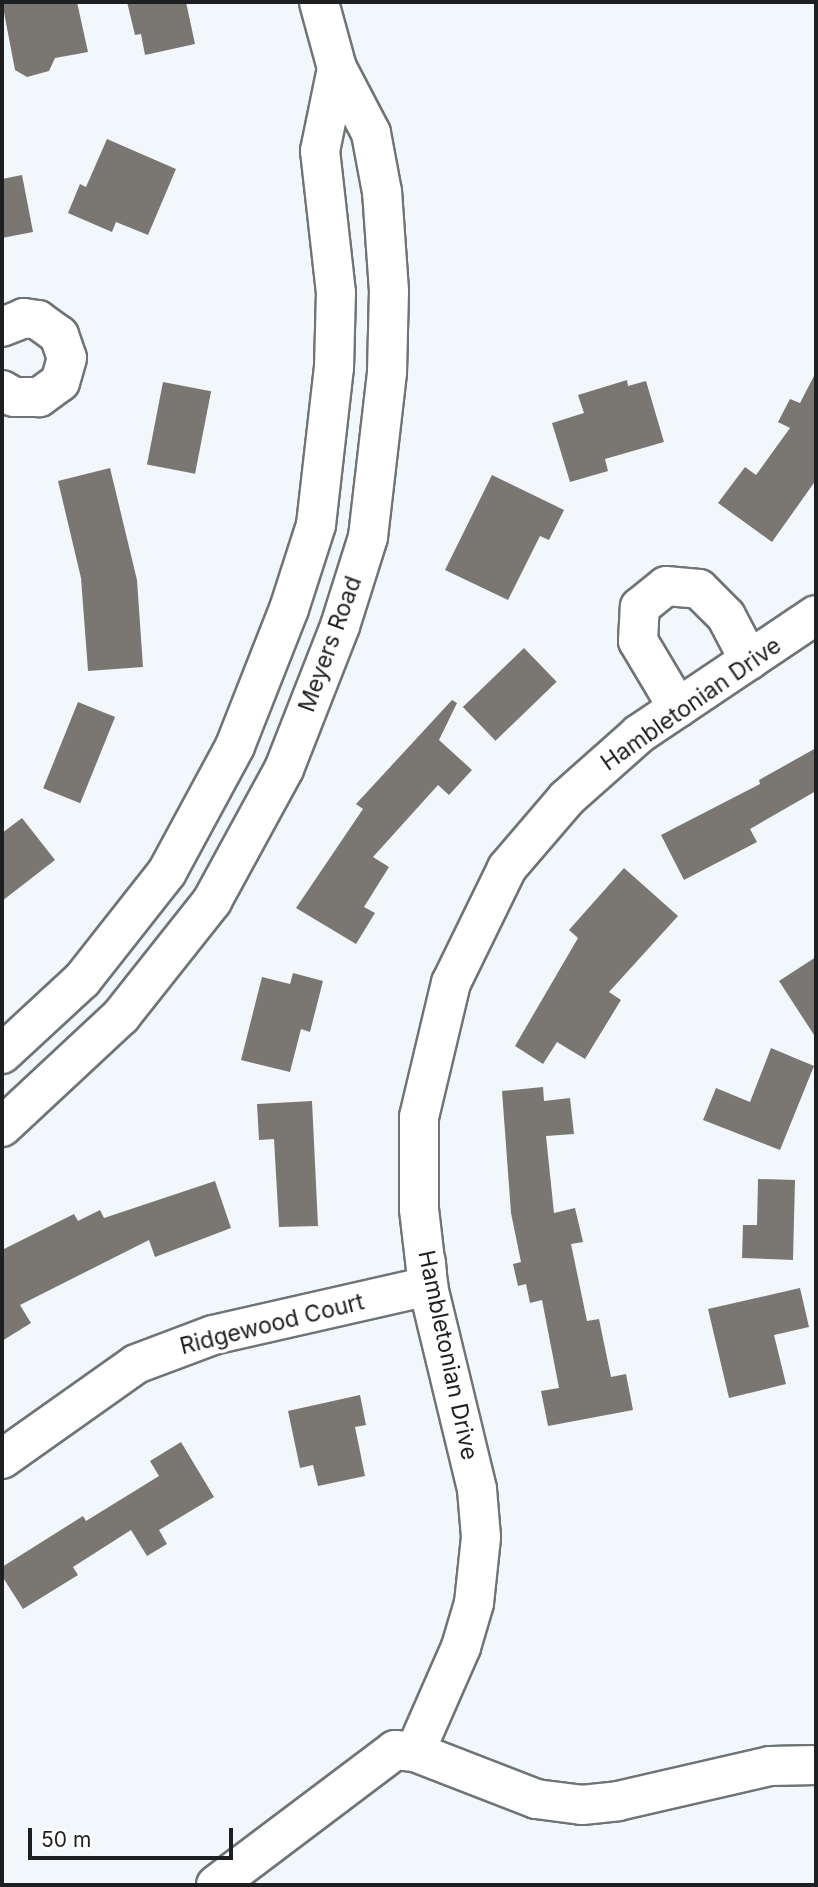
<!DOCTYPE html>
<html>
<head>
<meta charset="utf-8">
<style>
	body { margin:0 }
	#map { position:relative; width:818px; height:1887px; overflow:hidden; background:#f2f7fb; font-family:Inter,sans-serif }
	div>[style] { position:absolute }
	.building>* { inset:0; background:#7a7773; transform-origin:0 0 }
	.roads { filter:drop-shadow(2px 0 #6f7477) drop-shadow(-2px 0 #6f7477) drop-shadow(0 2px #6f7477) drop-shadow(0 -2px #6f7477) }
	.minor>* { height:38px; margin:-19px; padding:0 19px; transform-origin:19px; border-radius:19px; background:#fff }
	span { translate:-50% -50%; white-space:nowrap; text-align:center; line-height:1.15; -webkit-text-stroke:7px #fff; paint-order:stroke }
	.street-label { font-size:23px; color:#1e1f21 }
	.frame { position:absolute; inset:0; border:4px solid #1e1f21; pointer-events:none }
	.scale { position:absolute; left:28px; top:1828px; width:205px; height:32px; box-sizing:border-box; border:4px solid #1e1f21; border-top:0; padding-left:9px; font-size:21px; line-height:24px; white-space:nowrap; color:#1e1f21; -webkit-text-stroke:5px #fff; paint-order:stroke }
</style>
</head>
<body>
<div id="map">
	<div class="building">
		<div style="clip-path:polygon(2px 2px,77px 2px,88px 52px,55px 58px,49px 71px,27px 77px,15px 70px)"></div>
		<div style="clip-path:polygon(127px 2px,186px 2px,195px 44px,145px 55px,141px 34px,135px 35px)"></div>
		<div style="clip-path:polygon(107px 139px,176px 169px,148px 235px,116px 222px,112px 232px,68px 213px,80px 184px,86px 187px)"></div>
		<div style="clip-path:polygon(22px 175px,33px 232px,2px 238px,2px 179px)"></div>
		<div style="clip-path:polygon(816px 372px,816px 480px,772px 542px,718px 503px,745px 467px,756px 475px,790px 428px,778px 422px,790px 399px,800px 403px)"></div>
		<div style="clip-path:polygon(627px 380px,628px 386px,646px 381px,664px 442px,605px 459px,608px 471px,570px 482px,552px 423px,584px 413px,578px 395px)"></div>
		<div style="left:163px;top:382px;width:49px;height:84px;rotate:11deg"></div>
		<div style="clip-path:polygon(110px 468px,137px 580px,143px 667px,88px 671px,81px 578px,58px 481px)"></div>
		<div style="clip-path:polygon(492px 475px,564px 510px,549px 540px,540px 536px,508px 600px,445px 570px)"></div>
		<div style="left:524px;top:648px;width:47px;height:85px;rotate:46deg"></div>
		<div style="clip-path:polygon(452px 700px,457px 703px,439px 740px,472px 770px,449px 795px,438px 785px,373px 857px,389px 867px,364px 907px,375px 913px,356px 944px,296px 908px,363px 809px,356px 804px)"></div>
		<div style="left:78px;top:702px;width:40px;height:93px;rotate:22deg"></div>
		<div style="clip-path:polygon(816px 748px,816px 791px,750px 829px,757px 842px,684px 880px,661px 835px,760px 784px,759px 780px)"></div>
		<div style="clip-path:polygon(22px 818px,55px 860px,2px 901px,2px 833px)"></div>
		<div style="clip-path:polygon(624px 868px,678px 916px,609px 992px,621px 1000px,585px 1059px,557px 1042px,543px 1064px,515px 1046px,578px 938px,569px 930px)"></div>
		<div style="clip-path:polygon(816px 957px,816px 1038px,779px 981px)"></div>
		<div style="clip-path:polygon(293px 973px,323px 981px,310px 1032px,301px 1029px,290px 1072px,241px 1060px,262px 977px,290px 984px)"></div>
		<div style="clip-path:polygon(771px 1048px,814px 1066px,780px 1150px,703px 1120px,716px 1088px,750px 1102px)"></div>
		<div style="clip-path:polygon(543px 1087px,544px 1101px,570px 1098px,574px 1134px,546px 1136px,554px 1213px,575px 1208px,583px 1242px,571px 1244px,587px 1321px,599px 1319px,611px 1377px,626px 1374px,633px 1410px,548px 1426px,541px 1391px,559px 1388px,542px 1300px,530px 1303px,526px 1284px,518px 1286px,513px 1264px,521px 1262px,511px 1213px,502px 1091px)"></div>
		<div style="clip-path:polygon(312px 1101px,318px 1226px,279px 1227px,274px 1139px,259px 1140px,257px 1104px)"></div>
		<div style="clip-path:polygon(758px 1179px,795px 1180px,793px 1260px,742px 1258px,743px 1225px,757px 1225px)"></div>
		<div style="clip-path:polygon(215px 1181px,231px 1228px,155px 1257px,149px 1240px,20px 1305px,31px 1323px,2px 1341px,2px 1250px,74px 1214px,78px 1221px,100px 1210px,104px 1218px)"></div>
		<div style="clip-path:polygon(800px 1288px,809px 1327px,774px 1335px,786px 1384px,729px 1398px,708px 1309px)"></div>
		<div style="clip-path:polygon(360px 1395px,366px 1425px,355px 1427px,365px 1476px,318px 1486px,313px 1465px,300px 1468px,288px 1411px)"></div>
		<div style="clip-path:polygon(181px 1442px,214px 1497px,159px 1530px,167px 1544px,147px 1556px,131px 1530px,73px 1567px,78px 1575px,23px 1609px,2px 1576px,2px 1567px,83px 1516px,86px 1521px,159px 1476px,150px 1461px)"></div>
	</div>
	<div class="roads">
		<div class="minor">
			<div style="left:2px;top:327px;width:24px;rotate:-22deg"></div>
			<div style="left:24px;top:318px;width:14px;rotate:8deg"></div>
			<div style="left:38px;top:320px;width:26px;rotate:36deg"></div>
			<div style="left:59px;top:335px;width:24px;rotate:71deg"></div>
			<div style="left:67px;top:358px;width:25px;rotate:106deg"></div>
			<div style="left:60px;top:382px;width:26px;rotate:144deg"></div>
			<div style="left:39px;top:397px;width:25px;rotate:180deg"></div>
			<div style="left:14px;top:397px;width:14px;rotate:-150deg"></div>
			<div style="left:678px;top:708px;width:78px;rotate:-120.8deg"></div>
			<div style="left:638px;top:641px;width:34px;rotate:-87deg"></div>
			<div style="left:640px;top:607px;width:33px;rotate:-39deg"></div>
			<div style="left:666px;top:586px;width:33px;rotate:5deg"></div>
			<div style="left:699px;top:589px;width:38px;rotate:45deg"></div>
			<div style="left:726px;top:616px;width:50px;rotate:62.4deg"></div>
			<div style="left:2px;top:1054px;width:109px;rotate:-42.8deg"></div>
			<div style="left:82px;top:980px;width:137px;rotate:-51.8deg"></div>
			<div style="left:167px;top:872px;width:143px;rotate:-61.6deg"></div>
			<div style="left:235px;top:746px;width:147px;rotate:-68.5deg"></div>
			<div style="left:289px;top:609px;width:88px;rotate:-72.2deg"></div>
			<div style="left:316px;top:525px;width:158px;rotate:-83.5deg"></div>
			<div style="left:334px;top:368px;width:75px;rotate:-88.5deg"></div>
			<div style="left:336px;top:293px;width:143px;rotate:-96.4deg"></div>
			<div style="left:320px;top:151px;width:85px;rotate:-78.4deg"></div>
			<div style="left:2px;top:1127px;width:163px;rotate:-43deg"></div>
			<div style="left:121px;top:1016px;width:147px;rotate:-51.6deg"></div>
			<div style="left:212px;top:901px;width:150px;rotate:-61.4deg"></div>
			<div style="left:284px;top:769px;width:154px;rotate:-68.6deg"></div>
			<div style="left:340px;top:626px;width:93px;rotate:-72.5deg"></div>
			<div style="left:368px;top:537px;width:166px;rotate:-83.4deg"></div>
			<div style="left:387px;top:372px;width:81px;rotate:-88.6deg"></div>
			<div style="left:389px;top:291px;width:99px;rotate:-94deg"></div>
			<div style="left:382px;top:192px;width:60px;rotate:-100.6deg"></div>
			<div style="left:371px;top:133px;width:73px;rotate:-117.6deg"></div>
			<div style="left:337px;top:68px;width:68px;rotate:-105.3deg"></div>
			<div style="left:2px;top:1459px;width:164px;rotate:-35.3deg"></div>
			<div style="left:136px;top:1364px;width:82px;rotate:-20.6deg"></div>
			<div style="left:213px;top:1335px;width:221px;rotate:-12.8deg"></div>
			<div style="left:428px;top:1286px;width:24px;rotate:-95deg"></div>
			<div style="left:415px;top:1752px;width:115px;rotate:-66.3deg"></div>
			<div style="left:461px;top:1647px;width:46px;rotate:-73.5deg"></div>
			<div style="left:474px;top:1603px;width:66px;rotate:-83.9deg"></div>
			<div style="left:481px;top:1537px;width:48px;rotate:-94.8deg"></div>
			<div style="left:477px;top:1489px;width:209px;rotate:-103.6deg"></div>
			<div style="left:428px;top:1286px;width:78px;rotate:-96.7deg"></div>
			<div style="left:419px;top:1209px;width:92px;rotate:-90deg"></div>
			<div style="left:419px;top:1117px;width:138px;rotate:-76.6deg"></div>
			<div style="left:451px;top:983px;width:128px;rotate:-64deg"></div>
			<div style="left:507px;top:868px;width:92px;rotate:-49.4deg"></div>
			<div style="left:567px;top:798px;width:96px;rotate:-41.6deg"></div>
			<div style="left:639px;top:734px;width:213px;rotate:-33.9deg"></div>
			<div style="left:216px;top:1885px;width:224px;rotate:-37deg"></div>
			<div style="left:395px;top:1750px;width:20px;rotate:6deg"></div>
			<div style="left:415px;top:1752px;width:130px;rotate:21.2deg"></div>
			<div style="left:536px;top:1799px;width:46px;rotate:7.4deg"></div>
			<div style="left:582px;top:1805px;width:36px;rotate:-6deg"></div>
			<div style="left:618px;top:1801px;width:156px;rotate:-13deg"></div>
			<div style="left:770px;top:1766px;width:46px;rotate:-1.2deg"></div>
		</div>
	</div>
	<div class="street-label">
		<span style="left:330px;top:644px;rotate:-70deg">Meyers Road</span>
		<span style="left:691px;top:704px;rotate:-35deg">Hambletonian Drive</span>
		<span style="left:272px;top:1324px;rotate:-14deg">Ridgewood Court</span>
		<span style="left:448px;top:1355px;rotate:78deg">Hambletonian Drive</span>
	</div>
	<div class="frame"></div>
	<div class="scale">50 m</div>
</div>
</body>
</html>
